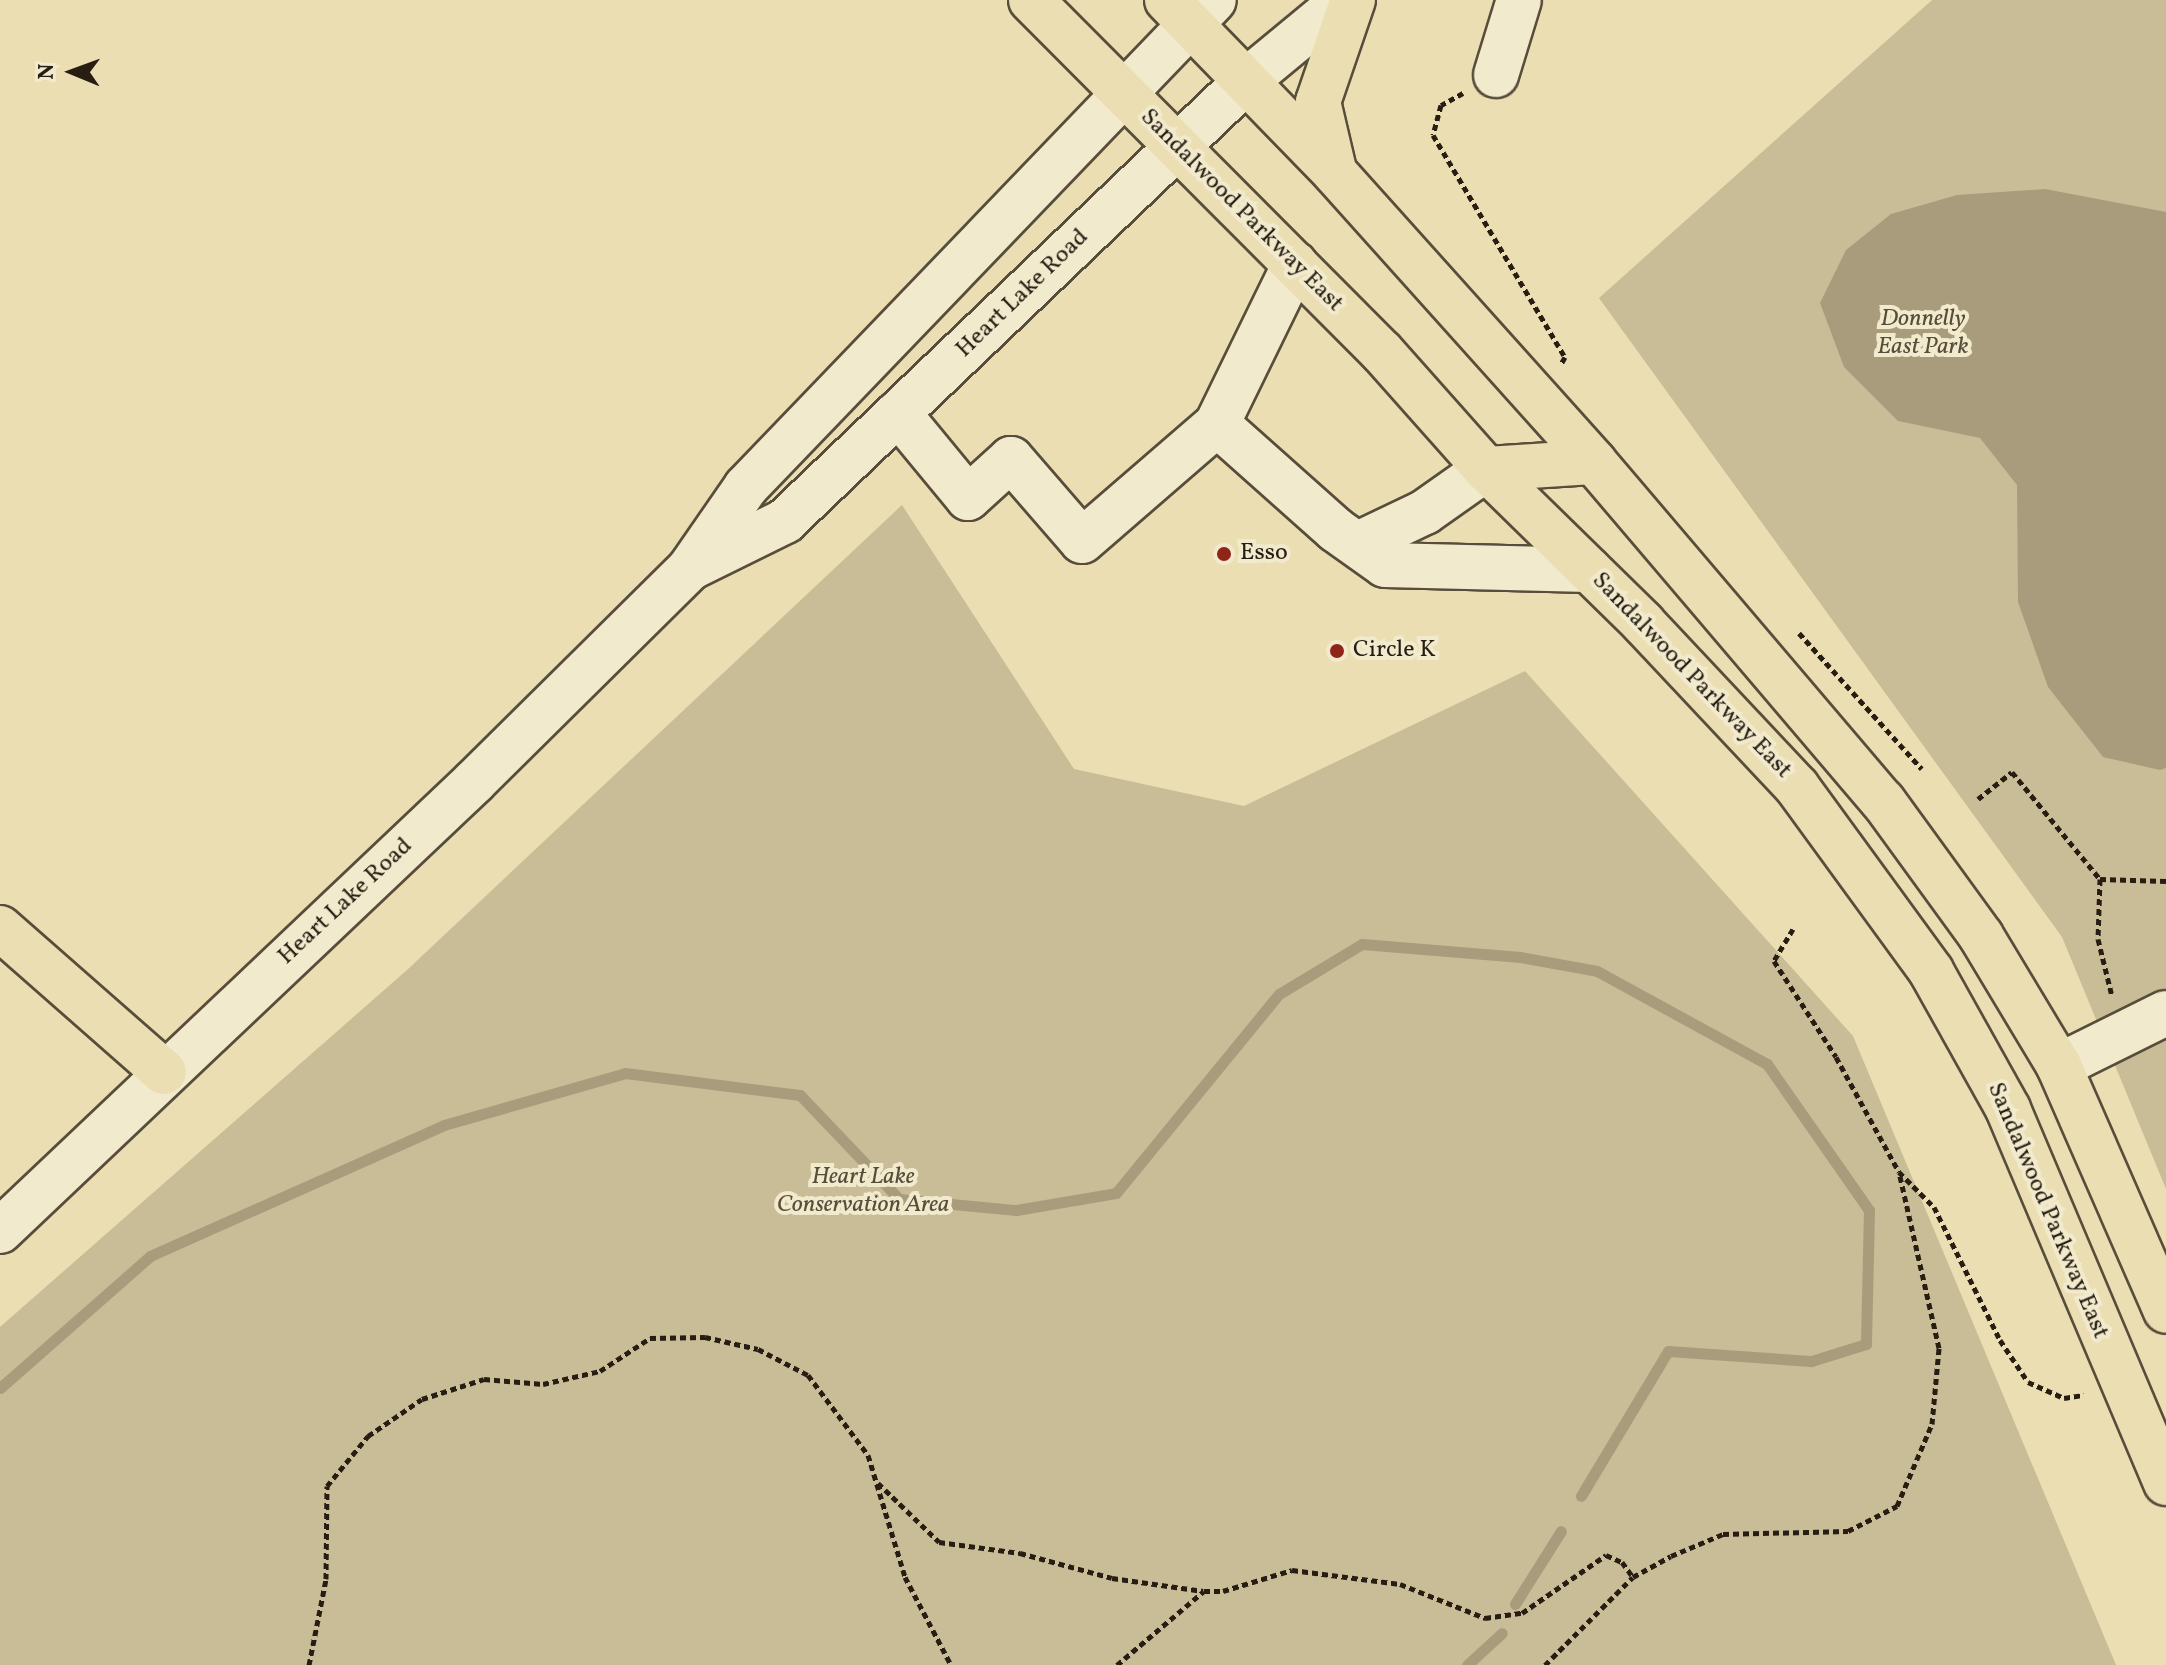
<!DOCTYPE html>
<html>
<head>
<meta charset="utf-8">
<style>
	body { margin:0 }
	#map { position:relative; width:2166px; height:1665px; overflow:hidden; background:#eadeb2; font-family:Vollkorn,serif }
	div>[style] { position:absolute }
	.green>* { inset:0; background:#c9bd97 }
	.water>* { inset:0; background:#a89c7c }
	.stream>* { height:11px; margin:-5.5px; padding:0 5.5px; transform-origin:5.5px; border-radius:5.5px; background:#a89c7c }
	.path>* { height:5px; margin-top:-2.5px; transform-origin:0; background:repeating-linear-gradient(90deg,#271d13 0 6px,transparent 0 10px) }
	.roads { filter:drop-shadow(2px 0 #584d3b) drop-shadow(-2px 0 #584d3b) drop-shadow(0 2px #584d3b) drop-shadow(0 -2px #584d3b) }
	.minor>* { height:44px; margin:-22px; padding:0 22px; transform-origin:22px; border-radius:22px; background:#f1eacd }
	.major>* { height:44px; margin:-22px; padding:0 22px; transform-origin:22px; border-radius:22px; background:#eadeb2 }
	.highway>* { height:44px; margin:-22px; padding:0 22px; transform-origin:22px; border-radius:22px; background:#eadeb2 }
	.dots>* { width:22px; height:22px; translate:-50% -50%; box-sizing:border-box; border:4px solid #f1eacd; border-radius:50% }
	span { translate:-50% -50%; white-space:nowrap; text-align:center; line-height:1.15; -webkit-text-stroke:8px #f1eacd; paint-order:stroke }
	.street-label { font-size:24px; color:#271d13 }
	.park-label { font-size:24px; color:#584d3b; font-style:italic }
	.poi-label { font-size:24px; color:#271d13 }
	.left { translate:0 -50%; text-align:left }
	.north { position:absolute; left:32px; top:32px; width:80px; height:80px; -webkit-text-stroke:6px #f1eacd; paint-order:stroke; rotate:271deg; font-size:22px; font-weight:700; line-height:32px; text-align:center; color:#271d13 }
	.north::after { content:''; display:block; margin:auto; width:28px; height:36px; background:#271d13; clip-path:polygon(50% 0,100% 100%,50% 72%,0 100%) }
</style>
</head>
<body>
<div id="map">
	<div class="green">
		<div style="clip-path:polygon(1932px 0,2166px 0,2166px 1189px,2062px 937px,1599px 298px)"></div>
		<div style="clip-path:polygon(902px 505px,1074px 769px,1244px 806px,1525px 671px,1853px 1036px,2116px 1665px,0 1665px,0 1327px,407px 970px)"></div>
	</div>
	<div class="water">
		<div style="clip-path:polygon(2045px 189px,2166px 212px,2166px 768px,2160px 770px,2103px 757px,2048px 687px,2018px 602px,2017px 485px,1980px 438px,1898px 421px,1844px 367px,1820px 303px,1846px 250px,1891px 214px,1957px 195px)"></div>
	</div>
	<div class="stream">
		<div style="left:0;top:1388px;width:200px;rotate:-41.3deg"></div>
		<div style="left:150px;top:1256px;width:322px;rotate:-24deg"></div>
		<div style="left:444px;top:1125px;width:188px;rotate:-16deg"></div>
		<div style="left:625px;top:1073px;width:176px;rotate:7.2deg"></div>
		<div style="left:800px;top:1095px;width:144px;rotate:46.4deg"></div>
		<div style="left:899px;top:1199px;width:118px;rotate:5.4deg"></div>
		<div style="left:1016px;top:1210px;width:101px;rotate:-9.6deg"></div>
		<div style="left:1116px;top:1193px;width:257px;rotate:-50.7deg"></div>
		<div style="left:1279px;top:994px;width:97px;rotate:-31.1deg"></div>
		<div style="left:1362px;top:944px;width:159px;rotate:4.7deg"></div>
		<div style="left:1520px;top:957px;width:78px;rotate:10.3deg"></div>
		<div style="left:1597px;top:971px;width:194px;rotate:28.7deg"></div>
		<div style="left:1767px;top:1064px;width:178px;rotate:55.1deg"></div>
		<div style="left:1869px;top:1210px;width:134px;rotate:91.3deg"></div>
		<div style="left:1866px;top:1344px;width:58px;rotate:162.8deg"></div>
		<div style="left:1811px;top:1361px;width:143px;rotate:-176deg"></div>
		<div style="left:1668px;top:1351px;width:169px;rotate:121deg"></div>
		<div style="left:1515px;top:1604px;width:86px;rotate:-57.8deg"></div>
		<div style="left:1467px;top:1665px;width:47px;rotate:-42.4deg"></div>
	</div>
	<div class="path">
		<div style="left:1463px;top:93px;width:25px;rotate:151deg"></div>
		<div style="left:1441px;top:105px;width:31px;rotate:105deg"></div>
		<div style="left:1433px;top:135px;width:258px;rotate:59.3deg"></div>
		<div style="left:1565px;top:357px;width:8px;rotate:120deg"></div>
		<div style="left:1799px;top:633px;width:183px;rotate:47.9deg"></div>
		<div style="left:1978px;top:799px;width:43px;rotate:-38.5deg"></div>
		<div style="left:2012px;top:772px;width:139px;rotate:50.6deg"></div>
		<div style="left:2100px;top:879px;width:66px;rotate:1.7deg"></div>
		<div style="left:2100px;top:879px;width:60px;rotate:91.9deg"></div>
		<div style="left:2098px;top:939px;width:59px;rotate:76.2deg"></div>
		<div style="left:1793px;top:929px;width:37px;rotate:121deg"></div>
		<div style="left:1774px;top:961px;width:114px;rotate:57.1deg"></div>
		<div style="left:1836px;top:1057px;width:131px;rotate:61.3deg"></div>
		<div style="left:1899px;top:1172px;width:49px;rotate:45deg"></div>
		<div style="left:1934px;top:1207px;width:148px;rotate:63.6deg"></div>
		<div style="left:2000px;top:1340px;width:50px;rotate:56.3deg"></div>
		<div style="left:2028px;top:1382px;width:39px;rotate:24deg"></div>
		<div style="left:2064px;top:1398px;width:20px;rotate:-9deg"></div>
		<div style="left:878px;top:1483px;width:85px;rotate:44deg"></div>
		<div style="left:939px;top:1542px;width:82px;rotate:7.7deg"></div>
		<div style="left:1020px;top:1553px;width:95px;rotate:15.2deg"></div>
		<div style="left:1112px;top:1578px;width:92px;rotate:8.1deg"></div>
		<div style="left:309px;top:1665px;width:88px;rotate:-78.8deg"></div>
		<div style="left:326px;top:1579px;width:93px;rotate:-89.4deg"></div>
		<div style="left:327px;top:1486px;width:65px;rotate:-50.6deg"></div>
		<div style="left:368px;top:1436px;width:65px;rotate:-34.4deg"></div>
		<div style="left:422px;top:1399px;width:65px;rotate:-17.9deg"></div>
		<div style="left:484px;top:1379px;width:59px;rotate:4.8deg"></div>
		<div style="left:543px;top:1384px;width:58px;rotate:-12.8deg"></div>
		<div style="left:600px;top:1371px;width:60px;rotate:-33.4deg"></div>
		<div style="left:650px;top:1338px;width:55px;rotate:-1deg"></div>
		<div style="left:705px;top:1337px;width:54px;rotate:12.8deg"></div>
		<div style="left:758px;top:1349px;width:56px;rotate:27.5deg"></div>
		<div style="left:808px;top:1375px;width:100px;rotate:53.1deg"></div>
		<div style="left:868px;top:1455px;width:127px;rotate:73.1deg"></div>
		<div style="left:905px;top:1577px;width:99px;rotate:62.4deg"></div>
		<div style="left:1117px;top:1665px;width:114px;rotate:-40.4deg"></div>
		<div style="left:1204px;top:1591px;width:19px"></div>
		<div style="left:1223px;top:1591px;width:72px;rotate:-16.9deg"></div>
		<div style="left:1292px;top:1570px;width:109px;rotate:7.4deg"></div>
		<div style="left:1400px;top:1584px;width:92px;rotate:21.8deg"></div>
		<div style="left:1485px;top:1618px;width:37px;rotate:-8deg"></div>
		<div style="left:1522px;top:1613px;width:102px;rotate:-34.6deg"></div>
		<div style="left:1606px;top:1555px;width:17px;rotate:24deg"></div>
		<div style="left:1622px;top:1562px;width:19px;rotate:54deg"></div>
		<div style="left:1545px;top:1665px;width:124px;rotate:-45deg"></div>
		<div style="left:1633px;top:1577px;width:43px;rotate:-28.9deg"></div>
		<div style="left:1671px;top:1556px;width:56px;rotate:-22.9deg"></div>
		<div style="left:1723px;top:1534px;width:125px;rotate:-1.4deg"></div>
		<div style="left:1848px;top:1531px;width:55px;rotate:-27deg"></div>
		<div style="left:1897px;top:1506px;width:89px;rotate:-66.9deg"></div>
		<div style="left:1932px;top:1424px;width:76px;rotate:-84.7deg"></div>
		<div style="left:1939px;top:1348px;width:180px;rotate:-102.8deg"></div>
	</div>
	<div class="roads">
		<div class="minor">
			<div style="left:1496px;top:75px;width:78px;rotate:-73deg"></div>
			<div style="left:898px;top:413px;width:110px;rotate:50.5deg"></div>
			<div style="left:968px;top:498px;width:58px;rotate:-42.2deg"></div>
			<div style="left:1011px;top:459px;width:108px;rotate:49.1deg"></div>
			<div style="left:1082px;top:541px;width:179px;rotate:-40.9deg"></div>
			<div style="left:1217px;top:424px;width:178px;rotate:-64deg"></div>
			<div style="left:1217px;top:424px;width:159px;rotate:41.7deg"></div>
			<div style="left:1336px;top:530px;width:60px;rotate:35.5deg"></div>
			<div style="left:1385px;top:565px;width:204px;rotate:1.4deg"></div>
			<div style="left:1360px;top:543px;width:72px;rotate:-25.5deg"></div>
			<div style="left:1425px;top:512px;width:75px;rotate:-35.2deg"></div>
			<div style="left:692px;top:567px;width:104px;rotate:-26.3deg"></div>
			<div style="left:785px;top:521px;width:637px;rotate:-43.66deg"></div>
			<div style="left:1246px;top:81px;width:127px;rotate:-39.6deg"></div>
			<div style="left:2059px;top:1066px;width:119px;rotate:-26.4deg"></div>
			<div style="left:0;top:1231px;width:654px;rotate:-43.45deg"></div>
			<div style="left:475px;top:781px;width:303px;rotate:-44.7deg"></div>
			<div style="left:690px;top:568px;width:98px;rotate:-55.3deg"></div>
			<div style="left:746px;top:487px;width:675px;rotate:-46.14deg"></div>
		</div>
		<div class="major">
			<div style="left:1031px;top:0;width:497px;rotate:45.1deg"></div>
			<div style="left:1382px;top:352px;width:157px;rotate:48.4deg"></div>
			<div style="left:1486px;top:469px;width:220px;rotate:44.4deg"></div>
			<div style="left:1643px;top:623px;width:225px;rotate:46.8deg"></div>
			<div style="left:1797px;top:787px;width:228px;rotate:53.9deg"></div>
			<div style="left:1931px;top:971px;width:158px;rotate:60.8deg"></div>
			<div style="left:2008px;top:1109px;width:406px;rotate:67.1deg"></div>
			<div style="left:1167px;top:0;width:241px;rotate:45.8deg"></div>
			<div style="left:1335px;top:173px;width:388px;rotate:48.1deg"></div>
			<div style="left:1594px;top:462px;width:445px;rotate:49.6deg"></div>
			<div style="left:1883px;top:801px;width:167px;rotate:54deg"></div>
			<div style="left:1981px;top:936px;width:152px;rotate:59deg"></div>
			<div style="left:2059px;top:1066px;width:267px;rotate:66.4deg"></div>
			<div style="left:1334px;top:170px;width:70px;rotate:-103.2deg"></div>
			<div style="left:1318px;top:102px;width:108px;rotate:-71.1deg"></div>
			<div style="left:1486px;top:469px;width:108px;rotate:-3.7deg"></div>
		</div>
		<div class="highway">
			<div style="left:0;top:928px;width:218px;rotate:41.3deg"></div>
		</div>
	</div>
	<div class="dots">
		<div style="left:1224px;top:554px;background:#8f2418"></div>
		<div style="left:1337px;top:651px;background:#8f2418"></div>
	</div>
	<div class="street-label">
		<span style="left:1241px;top:211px;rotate:45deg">Sandalwood Parkway East</span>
		<span style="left:1023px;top:294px;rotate:-44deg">Heart Lake Road</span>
		<span style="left:1691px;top:676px;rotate:46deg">Sandalwood Parkway East</span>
		<span style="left:346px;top:902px;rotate:-43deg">Heart Lake Road</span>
		<span style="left:2047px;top:1211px;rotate:67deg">Sandalwood Parkway East</span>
	</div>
	<div class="park-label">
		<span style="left:1923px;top:334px">Donnelly<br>East Park</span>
		<span style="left:863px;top:1192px">Heart Lake<br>Conservation Area</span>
	</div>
	<div class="poi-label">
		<span class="left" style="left:1240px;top:554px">Esso</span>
		<span class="left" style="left:1353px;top:651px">Circle K</span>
	</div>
	<div class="north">N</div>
</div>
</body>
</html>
